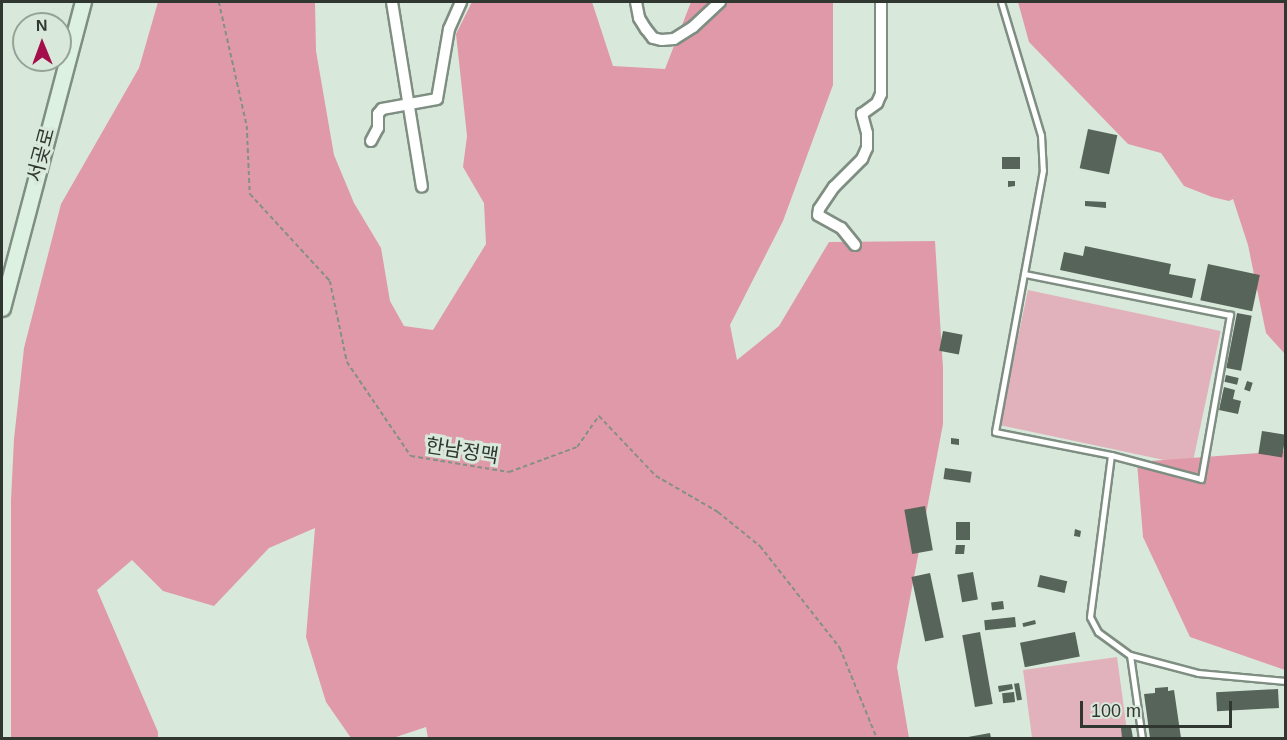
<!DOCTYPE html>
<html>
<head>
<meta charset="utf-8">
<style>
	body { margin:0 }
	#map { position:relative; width:1287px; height:740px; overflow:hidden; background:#d8e9db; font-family:Arial,"Noto Sans KR",sans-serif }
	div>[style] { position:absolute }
	.green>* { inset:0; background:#e1b2bb; transform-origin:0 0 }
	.forest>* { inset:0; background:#e099a8 }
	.building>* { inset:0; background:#566459; transform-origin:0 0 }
	.path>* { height:1.5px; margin-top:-0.75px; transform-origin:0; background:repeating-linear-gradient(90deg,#849086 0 4.5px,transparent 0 7.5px) }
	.roads { filter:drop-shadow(2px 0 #7f8e82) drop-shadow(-2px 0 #7f8e82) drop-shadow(0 2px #7f8e82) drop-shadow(0 -2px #7f8e82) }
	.service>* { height:5px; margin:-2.5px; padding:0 2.5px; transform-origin:2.5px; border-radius:2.5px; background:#fff }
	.minor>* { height:10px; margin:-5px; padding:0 5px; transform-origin:5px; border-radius:5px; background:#fff }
	.secondary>* { height:15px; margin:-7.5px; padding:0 7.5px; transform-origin:7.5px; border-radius:7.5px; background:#dcf1e1 }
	span { translate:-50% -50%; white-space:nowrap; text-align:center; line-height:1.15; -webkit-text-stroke:6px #d8e9db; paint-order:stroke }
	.street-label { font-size:20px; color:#303731 }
	.frame { position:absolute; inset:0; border:3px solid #303731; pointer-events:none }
	.north { position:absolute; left:12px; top:12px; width:60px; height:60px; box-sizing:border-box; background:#d8e9db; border:2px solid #95a297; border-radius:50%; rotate:359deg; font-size:16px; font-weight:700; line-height:24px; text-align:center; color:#303731 }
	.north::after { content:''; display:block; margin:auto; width:21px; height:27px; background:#a40e4b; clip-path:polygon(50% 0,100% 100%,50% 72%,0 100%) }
	.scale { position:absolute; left:1080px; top:701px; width:152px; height:27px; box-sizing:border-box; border:3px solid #303731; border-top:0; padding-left:8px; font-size:18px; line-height:21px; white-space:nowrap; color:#303731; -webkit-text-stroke:4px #d8e9db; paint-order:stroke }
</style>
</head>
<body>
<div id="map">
	<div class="green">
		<div style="left:1028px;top:290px;width:197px;height:138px;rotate:12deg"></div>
		<div style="clip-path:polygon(1117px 657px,1128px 738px,1032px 738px,1023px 670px)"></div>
	</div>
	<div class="forest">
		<div style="clip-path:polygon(158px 2px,315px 2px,316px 51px,334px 155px,354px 203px,381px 248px,390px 301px,404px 326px,433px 330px,486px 244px,484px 203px,463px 167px,467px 136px,456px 34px,472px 2px,592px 2px,613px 66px,665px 69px,691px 2px,833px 2px,833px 85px,783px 221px,730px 325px,737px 360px,779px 326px,829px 242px,935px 241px,943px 368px,943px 424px,897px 667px,909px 738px,428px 738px,426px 727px,393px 738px,351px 738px,326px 702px,306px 637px,315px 528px,269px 548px,214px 606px,163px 591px,132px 560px,97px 590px,158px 732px,158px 738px,11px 738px,11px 500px,14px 439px,24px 348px,61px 204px,139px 68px)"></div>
		<div style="clip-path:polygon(1018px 2px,1285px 2px,1285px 354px,1266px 333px,1248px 245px,1233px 199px,1229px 201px,1212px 197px,1184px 186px,1161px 153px,1128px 144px,1029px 42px)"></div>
		<div style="clip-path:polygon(1285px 451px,1285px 670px,1190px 637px,1143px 537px,1137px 462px)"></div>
	</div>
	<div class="building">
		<div style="left:1088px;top:129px;width:30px;height:40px;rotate:12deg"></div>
		<div style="left:1002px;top:157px;width:18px;height:12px"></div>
		<div style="clip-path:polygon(1008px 181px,1015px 181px,1015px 186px,1008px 187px)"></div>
		<div style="clip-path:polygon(1085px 201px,1106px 202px,1106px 208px,1085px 206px)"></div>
		<div style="clip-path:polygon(1085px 246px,1171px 264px,1169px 274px,1196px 279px,1192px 298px,1060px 270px,1064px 252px,1083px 256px)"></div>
		<div style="left:1208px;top:264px;width:53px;height:37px;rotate:12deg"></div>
		<div style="left:1237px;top:313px;width:15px;height:56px;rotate:11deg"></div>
		<div style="left:943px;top:331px;width:20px;height:20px;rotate:11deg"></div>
		<div style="left:1226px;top:375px;width:13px;height:7px;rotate:13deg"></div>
		<div style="left:1247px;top:381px;width:6px;height:9px;rotate:18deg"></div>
		<div style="clip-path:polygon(1224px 387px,1235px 390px,1233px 399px,1241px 401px,1238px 414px,1219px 410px)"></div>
		<div style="left:1262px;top:431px;width:24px;height:23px;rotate:9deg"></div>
		<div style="clip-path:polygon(951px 438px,959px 439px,959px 445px,951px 444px)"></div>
		<div style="left:945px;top:468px;width:27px;height:11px;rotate:8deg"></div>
		<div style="left:925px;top:506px;width:45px;height:21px;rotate:80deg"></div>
		<div style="left:956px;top:522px;width:14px;height:18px"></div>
		<div style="clip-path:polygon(1075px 529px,1081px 531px,1080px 537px,1074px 536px)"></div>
		<div style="clip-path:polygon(956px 545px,965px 545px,964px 554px,955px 554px)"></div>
		<div style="left:973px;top:572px;width:28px;height:16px;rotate:80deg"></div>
		<div style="left:930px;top:573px;width:66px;height:19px;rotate:78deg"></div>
		<div style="left:1040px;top:575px;width:28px;height:12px;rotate:13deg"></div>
		<div style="left:1003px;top:601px;width:8px;height:12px;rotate:83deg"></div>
		<div style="left:1015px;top:617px;width:10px;height:31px;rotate:84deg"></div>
		<div style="left:1035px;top:620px;width:4px;height:13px;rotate:76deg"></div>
		<div style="left:980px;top:632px;width:73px;height:18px;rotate:80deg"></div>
		<div style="left:1075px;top:632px;width:25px;height:56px;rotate:79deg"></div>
		<div style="left:1019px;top:683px;width:17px;height:5px;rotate:80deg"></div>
		<div style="clip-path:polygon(1012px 684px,1013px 689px,999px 692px,998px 686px)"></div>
		<div style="clip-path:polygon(1168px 687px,1168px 691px,1174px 690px,1181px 738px,1150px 738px,1144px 694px,1155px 693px,1155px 688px)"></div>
		<div style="left:1278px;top:689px;width:19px;height:62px;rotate:87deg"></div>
		<div style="left:1014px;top:692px;width:10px;height:12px;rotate:84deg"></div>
		<div style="clip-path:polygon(1131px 727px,1133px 738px,1122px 738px,1121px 728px)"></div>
		<div style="clip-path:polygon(990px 733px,991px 738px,968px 738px,968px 737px)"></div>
	</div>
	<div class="path">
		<div style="left:219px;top:2px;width:127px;rotate:77.3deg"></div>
		<div style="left:247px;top:126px;width:68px;rotate:87.5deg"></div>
		<div style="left:250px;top:194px;width:118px;rotate:47.4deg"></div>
		<div style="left:330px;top:281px;width:83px;rotate:78.1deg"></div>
		<div style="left:347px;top:362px;width:114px;rotate:55.8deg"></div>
		<div style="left:411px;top:456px;width:99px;rotate:9.3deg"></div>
		<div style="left:509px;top:472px;width:72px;rotate:-20.2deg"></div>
		<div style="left:577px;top:447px;width:38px;rotate:-55deg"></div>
		<div style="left:599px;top:416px;width:83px;rotate:46.5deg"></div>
		<div style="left:656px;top:476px;width:72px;rotate:30.1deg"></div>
		<div style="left:718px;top:512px;width:54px;rotate:39deg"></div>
		<div style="left:760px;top:546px;width:130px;rotate:51.9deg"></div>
		<div style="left:840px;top:648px;width:97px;rotate:67.7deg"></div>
	</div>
	<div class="roads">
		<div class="service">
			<div style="left:1001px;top:2px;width:139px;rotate:73.3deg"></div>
			<div style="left:1041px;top:135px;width:35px;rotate:87deg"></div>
			<div style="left:1043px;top:170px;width:266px;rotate:100.4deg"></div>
			<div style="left:995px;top:432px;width:118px;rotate:11.2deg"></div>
			<div style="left:1111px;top:455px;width:93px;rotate:14.9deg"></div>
			<div style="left:1201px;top:479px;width:167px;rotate:-80deg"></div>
			<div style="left:1230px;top:315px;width:210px;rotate:-168.7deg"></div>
			<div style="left:1111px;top:455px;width:163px;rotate:97.4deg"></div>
			<div style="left:1090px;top:617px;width:17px;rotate:62deg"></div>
			<div style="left:1098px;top:632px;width:39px;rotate:36deg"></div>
			<div style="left:1130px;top:655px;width:70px;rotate:14.8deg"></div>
			<div style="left:1198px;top:673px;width:88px;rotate:5.2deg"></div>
			<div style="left:1130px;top:655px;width:84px;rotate:81.8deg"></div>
		</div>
		<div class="minor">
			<div style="left:392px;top:2px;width:187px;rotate:80.8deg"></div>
			<div style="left:636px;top:2px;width:16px;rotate:79deg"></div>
			<div style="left:639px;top:18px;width:13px;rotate:58deg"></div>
			<div style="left:646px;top:29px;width:11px;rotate:52deg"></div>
			<div style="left:653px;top:38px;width:9px;rotate:13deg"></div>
			<div style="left:662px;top:40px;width:12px;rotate:-5deg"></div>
			<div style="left:674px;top:39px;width:22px;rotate:-32deg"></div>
			<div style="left:693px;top:27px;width:37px;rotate:-43deg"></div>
			<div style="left:371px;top:141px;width:15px;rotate:-62deg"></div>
			<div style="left:378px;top:128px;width:14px;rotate:-90deg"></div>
			<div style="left:378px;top:114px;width:6px;rotate:-51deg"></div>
			<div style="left:382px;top:109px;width:56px;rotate:-10.3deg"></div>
			<div style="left:437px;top:99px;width:71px;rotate:-80.3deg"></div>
			<div style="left:449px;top:29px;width:30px;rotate:-66deg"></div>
			<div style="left:855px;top:245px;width:22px;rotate:-129deg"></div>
			<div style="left:841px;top:228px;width:26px;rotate:-151deg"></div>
			<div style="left:818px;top:215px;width:6px;rotate:-81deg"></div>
			<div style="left:819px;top:209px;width:27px;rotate:-56deg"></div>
			<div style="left:834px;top:187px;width:40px;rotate:-45deg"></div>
			<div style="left:862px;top:159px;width:12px;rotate:-66deg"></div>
			<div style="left:867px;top:148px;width:15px;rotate:-90deg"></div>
			<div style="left:867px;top:133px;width:20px;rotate:-105deg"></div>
			<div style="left:862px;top:114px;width:19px;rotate:-36deg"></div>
			<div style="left:877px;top:103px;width:10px;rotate:-66deg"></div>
			<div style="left:881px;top:94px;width:92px;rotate:-90deg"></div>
		</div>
		<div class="secondary">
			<div style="left:2px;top:308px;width:317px;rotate:-75.2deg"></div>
		</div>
	</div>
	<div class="street-label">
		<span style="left:41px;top:155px;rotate:-75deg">서곶로</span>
		<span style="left:462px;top:451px;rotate:9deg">한남정맥</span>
	</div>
	<div class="frame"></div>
	<div class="north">N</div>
	<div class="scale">100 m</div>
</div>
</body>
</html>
